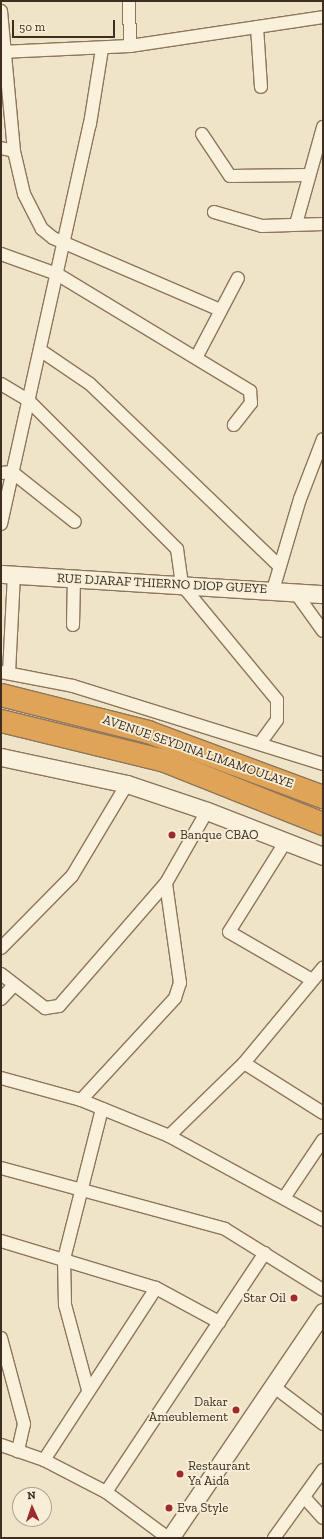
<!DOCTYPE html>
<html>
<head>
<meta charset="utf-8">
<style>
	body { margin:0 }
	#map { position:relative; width:324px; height:1539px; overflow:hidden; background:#f0e4c8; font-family:"Zilla Slab",serif }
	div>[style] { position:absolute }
	.roads { filter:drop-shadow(1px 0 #8d765c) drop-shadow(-1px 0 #8d765c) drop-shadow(0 1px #8d765c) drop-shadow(0 -1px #8d765c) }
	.street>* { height:12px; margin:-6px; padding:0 6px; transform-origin:6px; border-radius:6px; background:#faf1dc }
	.secondary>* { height:17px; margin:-8.5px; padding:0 8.5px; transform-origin:8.5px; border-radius:8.5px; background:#faf1dc }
	.highway>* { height:22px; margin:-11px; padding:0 11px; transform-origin:11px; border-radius:11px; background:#e0a458 }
	.dots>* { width:11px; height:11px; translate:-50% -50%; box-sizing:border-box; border:2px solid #f7eed8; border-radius:50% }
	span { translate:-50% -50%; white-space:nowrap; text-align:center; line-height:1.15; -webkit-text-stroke:3.5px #f7eed8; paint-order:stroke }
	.street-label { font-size:13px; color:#3d2e20 }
	.poi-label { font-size:13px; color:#3d2e20 }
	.left { translate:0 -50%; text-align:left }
	.right { translate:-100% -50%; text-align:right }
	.frame { position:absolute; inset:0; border:2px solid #3d2e20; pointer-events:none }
	.north { position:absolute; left:12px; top:1487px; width:40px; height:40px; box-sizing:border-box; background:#f7eed8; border:1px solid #ada18e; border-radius:50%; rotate:357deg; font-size:11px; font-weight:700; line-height:16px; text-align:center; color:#3d2e20 }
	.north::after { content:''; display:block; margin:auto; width:14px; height:18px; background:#9e2a2b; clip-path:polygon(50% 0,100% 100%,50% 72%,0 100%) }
	.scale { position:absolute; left:12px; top:20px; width:103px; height:18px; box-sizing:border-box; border:2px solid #3d2e20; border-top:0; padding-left:5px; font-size:12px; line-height:14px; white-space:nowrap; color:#3d2e20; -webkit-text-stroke:3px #f7eed8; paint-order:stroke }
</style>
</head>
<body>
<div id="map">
	<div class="roads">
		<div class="street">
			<div style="left:129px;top:1px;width:45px;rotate:88.7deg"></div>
			<div style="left:1px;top:11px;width:141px;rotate:84.7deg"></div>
			<div style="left:14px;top:151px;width:44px;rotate:76.9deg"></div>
			<div style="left:24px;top:194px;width:39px;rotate:63deg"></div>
			<div style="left:42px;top:229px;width:14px;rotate:39deg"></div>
			<div style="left:53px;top:238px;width:182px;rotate:23.3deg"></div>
			<div style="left:257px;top:27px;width:60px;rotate:86.2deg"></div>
			<div style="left:1px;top:52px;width:129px;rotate:-2.7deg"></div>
			<div style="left:130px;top:46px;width:195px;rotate:-8.5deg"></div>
			<div style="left:202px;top:134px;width:50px;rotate:56.3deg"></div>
			<div style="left:230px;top:176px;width:79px;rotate:-0.7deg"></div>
			<div style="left:1px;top:148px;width:13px;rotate:13deg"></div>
			<div style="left:214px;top:212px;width:50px;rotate:16.3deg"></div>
			<div style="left:262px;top:226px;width:61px;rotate:-1.9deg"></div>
			<div style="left:296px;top:224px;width:101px;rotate:-74.4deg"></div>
			<div style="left:1px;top:254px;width:59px;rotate:19.7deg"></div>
			<div style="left:57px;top:274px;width:226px;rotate:31.2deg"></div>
			<div style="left:250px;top:391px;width:12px;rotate:85deg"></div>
			<div style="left:251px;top:403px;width:28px;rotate:128deg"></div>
			<div style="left:40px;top:350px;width:60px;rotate:34.2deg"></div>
			<div style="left:90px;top:384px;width:262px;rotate:43.9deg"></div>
			<div style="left:196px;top:358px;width:90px;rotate:-62.3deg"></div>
			<div style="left:1px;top:384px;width:31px;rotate:31deg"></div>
			<div style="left:28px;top:400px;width:211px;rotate:45deg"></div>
			<div style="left:177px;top:549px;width:36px;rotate:82deg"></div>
			<div style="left:182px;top:585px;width:149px;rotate:50.4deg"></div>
			<div style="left:277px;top:700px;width:20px;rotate:90deg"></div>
			<div style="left:277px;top:720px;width:27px;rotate:126deg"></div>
			<div style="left:1px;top:473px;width:11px;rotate:-5deg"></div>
			<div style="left:12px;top:472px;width:80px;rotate:38.4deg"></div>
			<div style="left:1px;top:524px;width:410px;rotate:-77.5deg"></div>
			<div style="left:90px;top:124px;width:76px;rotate:-80.9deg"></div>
			<div style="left:273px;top:590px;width:95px;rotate:-73.5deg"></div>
			<div style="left:300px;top:499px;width:64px;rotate:-69deg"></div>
			<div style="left:295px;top:592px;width:48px;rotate:54.3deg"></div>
			<div style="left:73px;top:625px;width:46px;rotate:-88.8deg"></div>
			<div style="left:1px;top:672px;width:73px;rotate:11deg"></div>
			<div style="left:73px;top:686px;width:262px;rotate:17.3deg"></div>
			<div style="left:9px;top:673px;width:98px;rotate:-87.1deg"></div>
			<div style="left:286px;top:841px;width:107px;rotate:122.1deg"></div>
			<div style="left:229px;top:932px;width:96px;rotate:30deg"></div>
			<div style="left:1px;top:948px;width:101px;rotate:-45.4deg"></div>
			<div style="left:72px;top:876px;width:107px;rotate:-59.1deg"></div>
			<div style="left:1px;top:974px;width:56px;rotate:37.7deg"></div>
			<div style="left:45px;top:1008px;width:14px;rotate:-8deg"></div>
			<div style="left:59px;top:1006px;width:163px;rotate:-49deg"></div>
			<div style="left:166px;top:883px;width:83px;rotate:-60.3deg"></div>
			<div style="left:1px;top:999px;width:19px;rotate:-47deg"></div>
			<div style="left:244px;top:1063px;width:93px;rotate:32.3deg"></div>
			<div style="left:1px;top:1078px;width:83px;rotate:15.4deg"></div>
			<div style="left:81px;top:1100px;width:95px;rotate:22.2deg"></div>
			<div style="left:169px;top:1136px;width:175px;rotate:28.6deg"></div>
			<div style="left:81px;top:1100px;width:139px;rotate:-47.3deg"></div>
			<div style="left:175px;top:998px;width:16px;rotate:-72deg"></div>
			<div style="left:180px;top:983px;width:101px;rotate:-98deg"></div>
			<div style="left:169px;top:1136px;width:105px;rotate:-44.2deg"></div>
			<div style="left:244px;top:1063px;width:124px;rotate:-50.3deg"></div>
			<div style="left:1px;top:1168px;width:232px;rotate:15.2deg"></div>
			<div style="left:225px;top:1229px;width:115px;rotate:31.9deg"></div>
			<div style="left:284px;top:1198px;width:70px;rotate:-56.1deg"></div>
			<div style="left:1px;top:1241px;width:162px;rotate:16.9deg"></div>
			<div style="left:156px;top:1288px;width:72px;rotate:28.4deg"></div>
			<div style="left:1px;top:1338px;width:89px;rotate:75deg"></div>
			<div style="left:24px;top:1424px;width:28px;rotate:103deg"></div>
			<div style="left:273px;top:1386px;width:63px;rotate:37.2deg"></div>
			<div style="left:88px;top:1390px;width:88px;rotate:-105.1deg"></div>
			<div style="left:65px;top:1305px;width:46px;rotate:-91.2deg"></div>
			<div style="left:64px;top:1259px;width:155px;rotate:-75.8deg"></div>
			<div style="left:1px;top:1445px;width:46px;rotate:19.2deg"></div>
			<div style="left:44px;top:1460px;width:70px;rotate:27.3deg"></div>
			<div style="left:106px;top:1492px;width:77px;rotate:36.6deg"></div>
			<div style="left:44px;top:1460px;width:205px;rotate:-56.9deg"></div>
			<div style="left:106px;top:1492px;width:287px;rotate:-56.4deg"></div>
			<div style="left:304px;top:1497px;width:28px;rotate:48deg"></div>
			<div style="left:274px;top:1538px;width:84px;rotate:-54.2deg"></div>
		</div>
		<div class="secondary">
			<div style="left:1px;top:574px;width:323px;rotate:3.6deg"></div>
			<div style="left:1px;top:757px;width:129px;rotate:12.1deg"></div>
			<div style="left:127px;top:784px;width:84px;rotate:18.6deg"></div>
			<div style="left:207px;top:811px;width:124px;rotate:21.2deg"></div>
			<div style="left:170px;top:1538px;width:273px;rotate:-55.9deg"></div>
		</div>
		<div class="highway">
			<div style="left:1px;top:695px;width:152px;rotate:14.1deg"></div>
			<div style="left:148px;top:732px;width:187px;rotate:20.4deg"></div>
			<div style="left:1px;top:721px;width:169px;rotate:13.7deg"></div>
			<div style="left:165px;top:761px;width:170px;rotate:21.7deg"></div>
		</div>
	</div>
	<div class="dots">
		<div style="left:172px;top:835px;background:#9e2a2b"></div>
		<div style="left:294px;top:1298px;background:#9e2a2b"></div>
		<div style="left:236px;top:1410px;background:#9e2a2b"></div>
		<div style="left:180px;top:1474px;background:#9e2a2b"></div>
		<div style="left:169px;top:1508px;background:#9e2a2b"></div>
	</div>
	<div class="street-label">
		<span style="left:162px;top:584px;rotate:3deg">RUE DJARAF THIERNO DIOP GUEYE</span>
		<span style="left:198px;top:752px;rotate:19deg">AVENUE SEYDINA LIMAMOULAYE</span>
	</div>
	<div class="poi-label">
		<span class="left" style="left:180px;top:835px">Banque CBAO</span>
		<span class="right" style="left:286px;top:1298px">Star Oil</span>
		<span class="right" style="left:228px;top:1410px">Dakar<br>Ameublement</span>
		<span class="left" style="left:188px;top:1474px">Restaurant<br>Ya Aida</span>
		<span class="left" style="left:177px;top:1508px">Eva Style</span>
	</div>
	<div class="frame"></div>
	<div class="north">N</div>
	<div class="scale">50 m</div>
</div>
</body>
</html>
